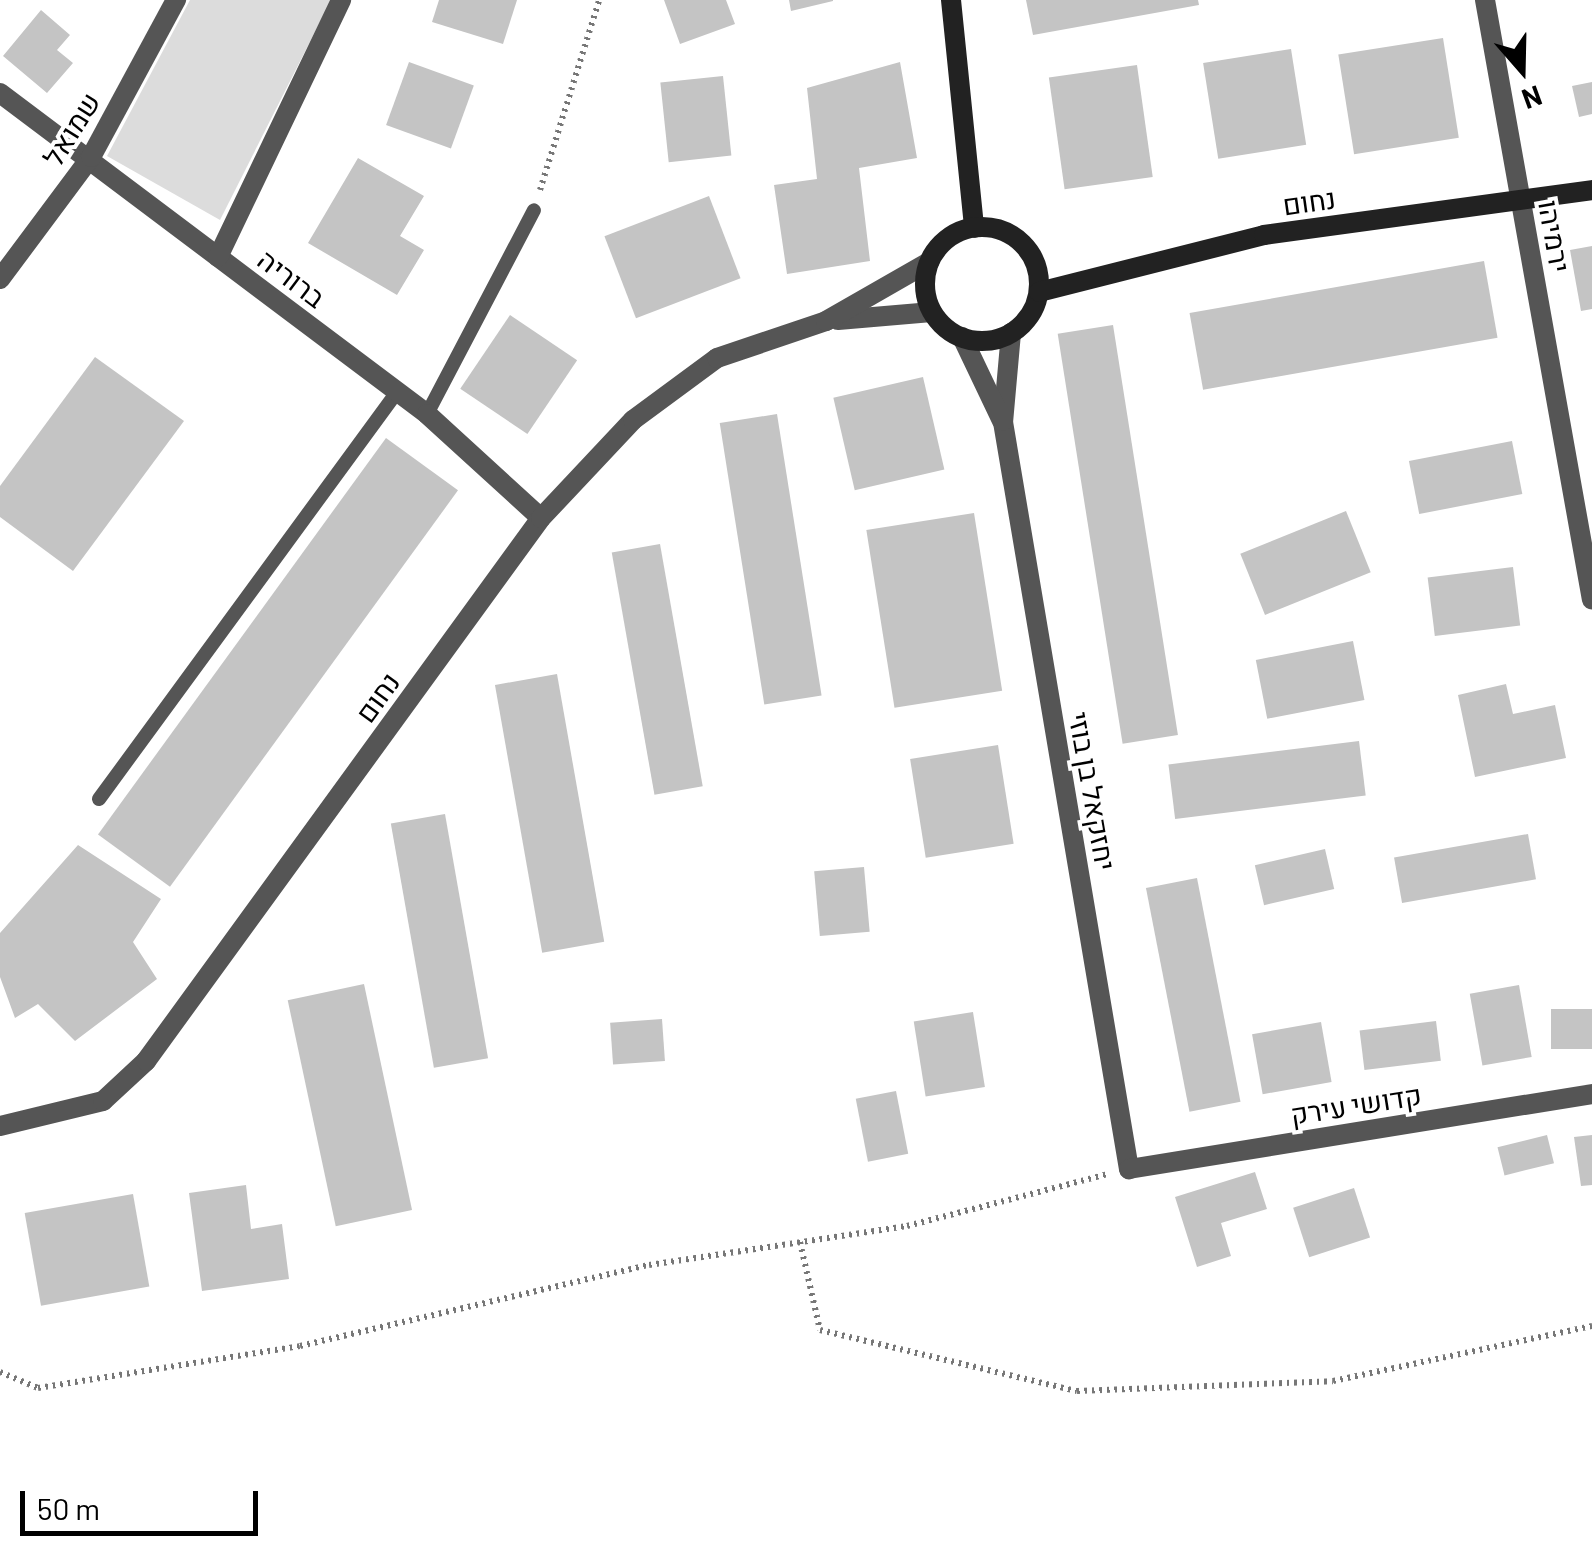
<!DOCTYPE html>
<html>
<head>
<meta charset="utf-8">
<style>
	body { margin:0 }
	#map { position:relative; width:1592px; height:1556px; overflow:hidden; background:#fff; font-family:Barlow,Heebo,sans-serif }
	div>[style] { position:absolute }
	.green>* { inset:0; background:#dcdcdc }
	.building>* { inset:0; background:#c4c4c4; transform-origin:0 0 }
	.path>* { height:6px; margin-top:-3px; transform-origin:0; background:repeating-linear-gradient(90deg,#777 0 2.5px,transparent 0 7.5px) }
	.lane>* { height:14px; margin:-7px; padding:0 7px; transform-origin:7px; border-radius:7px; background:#555 }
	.street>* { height:20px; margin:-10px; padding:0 10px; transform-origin:10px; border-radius:10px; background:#555 }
	.secondary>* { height:20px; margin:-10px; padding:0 10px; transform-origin:10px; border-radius:10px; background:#222 }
	.secondary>.ring { margin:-10px; padding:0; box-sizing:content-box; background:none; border:20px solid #222; border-radius:50% }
	span { translate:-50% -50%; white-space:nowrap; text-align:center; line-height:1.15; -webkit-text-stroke:8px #fff; paint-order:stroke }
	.street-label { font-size:28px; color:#000 }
	.north { position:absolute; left:1472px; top:20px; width:100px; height:100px; -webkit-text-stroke:8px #fff; paint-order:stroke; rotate:160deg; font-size:28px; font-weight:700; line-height:40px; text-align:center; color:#000 }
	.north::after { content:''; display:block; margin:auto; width:35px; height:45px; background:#000; clip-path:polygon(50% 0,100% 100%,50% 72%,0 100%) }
	.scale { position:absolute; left:20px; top:1491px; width:238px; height:45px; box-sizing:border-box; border:5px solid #000; border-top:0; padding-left:12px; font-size:30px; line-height:35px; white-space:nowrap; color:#000; -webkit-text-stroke:8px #fff; paint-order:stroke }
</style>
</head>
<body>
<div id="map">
	<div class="green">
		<div style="clip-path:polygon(190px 0,331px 0,220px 220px,107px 156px)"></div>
	</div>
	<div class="building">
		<div style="clip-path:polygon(439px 0,517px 0,503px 44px,432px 22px)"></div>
		<div style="clip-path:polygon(664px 0,726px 0,735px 24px,680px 44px)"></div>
		<div style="clip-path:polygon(789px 0,833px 0,833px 1px,791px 11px)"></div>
		<div style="clip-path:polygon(1026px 0,1198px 0,1199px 5px,1033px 35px)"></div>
		<div style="clip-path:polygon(41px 10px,70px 35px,57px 50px,73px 63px,47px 93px,3px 56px)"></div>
		<div style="left:1443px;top:38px;width:101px;height:106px;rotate:81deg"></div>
		<div style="left:1291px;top:49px;width:97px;height:89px;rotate:81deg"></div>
		<div style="left:409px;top:62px;width:69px;height:67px;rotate:20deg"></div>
		<div style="clip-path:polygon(900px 62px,917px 158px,859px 168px,870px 261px,787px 274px,774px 185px,817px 179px,807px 88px)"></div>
		<div style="left:1137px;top:65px;width:113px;height:89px;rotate:82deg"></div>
		<div style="left:723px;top:76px;width:80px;height:63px;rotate:84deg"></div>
		<div style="clip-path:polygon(1592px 82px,1592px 114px,1579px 117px,1572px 86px)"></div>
		<div style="clip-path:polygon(358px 158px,424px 196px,400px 236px,424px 250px,397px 295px,308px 243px)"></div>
		<div style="left:709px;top:196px;width:88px;height:112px;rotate:69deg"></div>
		<div style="clip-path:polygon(1592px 246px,1592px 309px,1581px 311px,1570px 250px)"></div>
		<div style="left:1484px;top:261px;width:78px;height:299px;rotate:80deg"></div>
		<div style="left:510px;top:315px;width:81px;height:89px;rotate:34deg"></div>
		<div style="left:1113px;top:325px;width:415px;height:56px;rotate:81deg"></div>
		<div style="clip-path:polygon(95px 357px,184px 421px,73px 571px,0 517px,0 486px)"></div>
		<div style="left:923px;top:377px;width:95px;height:92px;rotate:77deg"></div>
		<div style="left:777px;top:414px;width:285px;height:58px;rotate:81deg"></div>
		<div style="left:386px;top:438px;width:89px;height:490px;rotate:36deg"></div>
		<div style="left:1512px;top:441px;width:54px;height:105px;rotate:79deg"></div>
		<div style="left:1346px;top:511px;width:66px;height:114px;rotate:68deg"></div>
		<div style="left:974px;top:513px;width:180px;height:109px;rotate:81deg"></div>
		<div style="left:660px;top:544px;width:246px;height:49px;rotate:80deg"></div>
		<div style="left:1513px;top:567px;width:59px;height:86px;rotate:83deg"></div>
		<div style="left:1353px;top:641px;width:60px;height:99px;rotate:79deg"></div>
		<div style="left:557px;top:674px;width:272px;height:63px;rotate:80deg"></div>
		<div style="clip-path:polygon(1506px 684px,1513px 714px,1555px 705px,1566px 758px,1475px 777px,1458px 695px)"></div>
		<div style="left:1359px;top:741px;width:55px;height:192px;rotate:83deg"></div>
		<div style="left:998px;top:745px;width:100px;height:89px;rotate:81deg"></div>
		<div style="left:445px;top:814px;width:248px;height:55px;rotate:80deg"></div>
		<div style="left:1528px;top:834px;width:46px;height:136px;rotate:80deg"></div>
		<div style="clip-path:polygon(78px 845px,161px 899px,133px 942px,157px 979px,75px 1041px,38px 1004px,15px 1018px,0 977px,0 933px)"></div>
		<div style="left:1325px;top:849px;width:41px;height:72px;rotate:77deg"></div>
		<div style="left:864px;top:867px;width:65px;height:50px;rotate:85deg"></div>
		<div style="left:1197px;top:878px;width:228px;height:52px;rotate:79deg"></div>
		<div style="left:364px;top:984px;width:231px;height:78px;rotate:78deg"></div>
		<div style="left:1519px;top:985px;width:73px;height:50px;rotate:80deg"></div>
		<div style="left:1592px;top:1009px;width:40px;height:41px;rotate:90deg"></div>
		<div style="left:973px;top:1012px;width:76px;height:60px;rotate:81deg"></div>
		<div style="left:662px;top:1019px;width:42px;height:52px;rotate:86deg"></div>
		<div style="left:1436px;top:1021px;width:40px;height:77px;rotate:83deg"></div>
		<div style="left:1321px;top:1022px;width:61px;height:70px;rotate:80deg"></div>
		<div style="left:896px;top:1091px;width:64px;height:41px;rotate:79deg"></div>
		<div style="left:1547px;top:1135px;width:29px;height:51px;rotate:76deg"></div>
		<div style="clip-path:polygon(1592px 1135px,1592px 1185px,1581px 1186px,1574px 1137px)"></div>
		<div style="clip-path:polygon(1255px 1172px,1267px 1209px,1221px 1223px,1231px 1256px,1197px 1267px,1175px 1197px)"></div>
		<div style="clip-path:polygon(246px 1185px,251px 1229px,282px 1224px,289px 1279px,202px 1291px,189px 1193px)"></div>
		<div style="left:1354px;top:1188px;width:52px;height:64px;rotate:72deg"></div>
		<div style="left:133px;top:1194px;width:94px;height:110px;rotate:80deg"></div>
	</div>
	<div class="path">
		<div style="left:540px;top:190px;width:199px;rotate:-72.7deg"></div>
		<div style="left:800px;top:1242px;width:90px;rotate:77.2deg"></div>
		<div style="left:820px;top:1330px;width:264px;rotate:13.4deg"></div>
		<div style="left:1077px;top:1391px;width:256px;rotate:-2.2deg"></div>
		<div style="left:1333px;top:1381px;width:265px;rotate:-12deg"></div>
		<div style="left:0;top:1372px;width:41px;rotate:22.8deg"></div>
		<div style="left:38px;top:1388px;width:265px;rotate:-9.1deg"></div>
		<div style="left:300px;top:1346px;width:358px;rotate:-13.1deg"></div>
		<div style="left:649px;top:1265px;width:261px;rotate:-8.6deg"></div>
		<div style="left:907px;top:1226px;width:208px;rotate:-14.5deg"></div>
	</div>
	<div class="lane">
		<div style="left:427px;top:414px;width:230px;rotate:-62.3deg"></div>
		<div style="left:99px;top:799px;width:504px;rotate:-53.79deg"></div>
	</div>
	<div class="street">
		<div style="left:1485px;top:0;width:609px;rotate:79.89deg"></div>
		<div style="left:0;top:93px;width:534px;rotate:36.93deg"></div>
		<div style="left:427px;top:414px;width:154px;rotate:42.4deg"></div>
		<div style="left:218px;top:257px;width:285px;rotate:-64.4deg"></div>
		<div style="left:0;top:279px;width:152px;rotate:-53.3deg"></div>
		<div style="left:91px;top:157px;width:179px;rotate:-61.6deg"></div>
		<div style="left:838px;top:320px;width:94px;rotate:-4.9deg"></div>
		<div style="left:1011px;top:333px;width:89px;rotate:95.1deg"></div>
		<div style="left:1003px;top:422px;width:758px;rotate:80.43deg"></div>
		<div style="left:1129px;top:1169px;width:469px;rotate:-9.2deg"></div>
		<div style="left:962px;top:337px;width:93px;rotate:64.5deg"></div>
		<div style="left:0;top:1126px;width:106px;rotate:-13.6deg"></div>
		<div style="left:103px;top:1101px;width:59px;rotate:-42.9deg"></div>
		<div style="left:146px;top:1061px;width:671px;rotate:-53.97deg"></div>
		<div style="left:541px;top:518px;width:134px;rotate:-46.8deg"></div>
		<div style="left:633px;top:420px;width:104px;rotate:-36.4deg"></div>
		<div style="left:717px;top:358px;width:115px;rotate:-18.7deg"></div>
		<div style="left:826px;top:321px;width:119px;rotate:-29.8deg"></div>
	</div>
	<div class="secondary">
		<div style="left:951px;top:0;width:229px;rotate:84.2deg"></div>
		<div class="ring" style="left:925px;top:227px;width:94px;height:94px"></div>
		<div style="left:1039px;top:292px;width:232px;rotate:-14.2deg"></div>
		<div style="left:1264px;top:235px;width:331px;rotate:-7.8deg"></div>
	</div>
	<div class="street-label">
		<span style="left:71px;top:129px;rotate:-58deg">שמואל</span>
		<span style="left:1309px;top:201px;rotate:-8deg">נחום</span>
		<span style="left:1555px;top:236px;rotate:80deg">ירמיהו</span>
		<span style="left:292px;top:278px;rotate:37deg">ברוריה</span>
		<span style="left:377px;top:697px;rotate:-54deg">נחום</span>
		<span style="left:1093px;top:791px;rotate:80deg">יחזקאל בן בוזי</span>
		<span style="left:1356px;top:1104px;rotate:-9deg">קדושי עירק</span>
	</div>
	<div class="north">N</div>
	<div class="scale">50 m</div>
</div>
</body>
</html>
